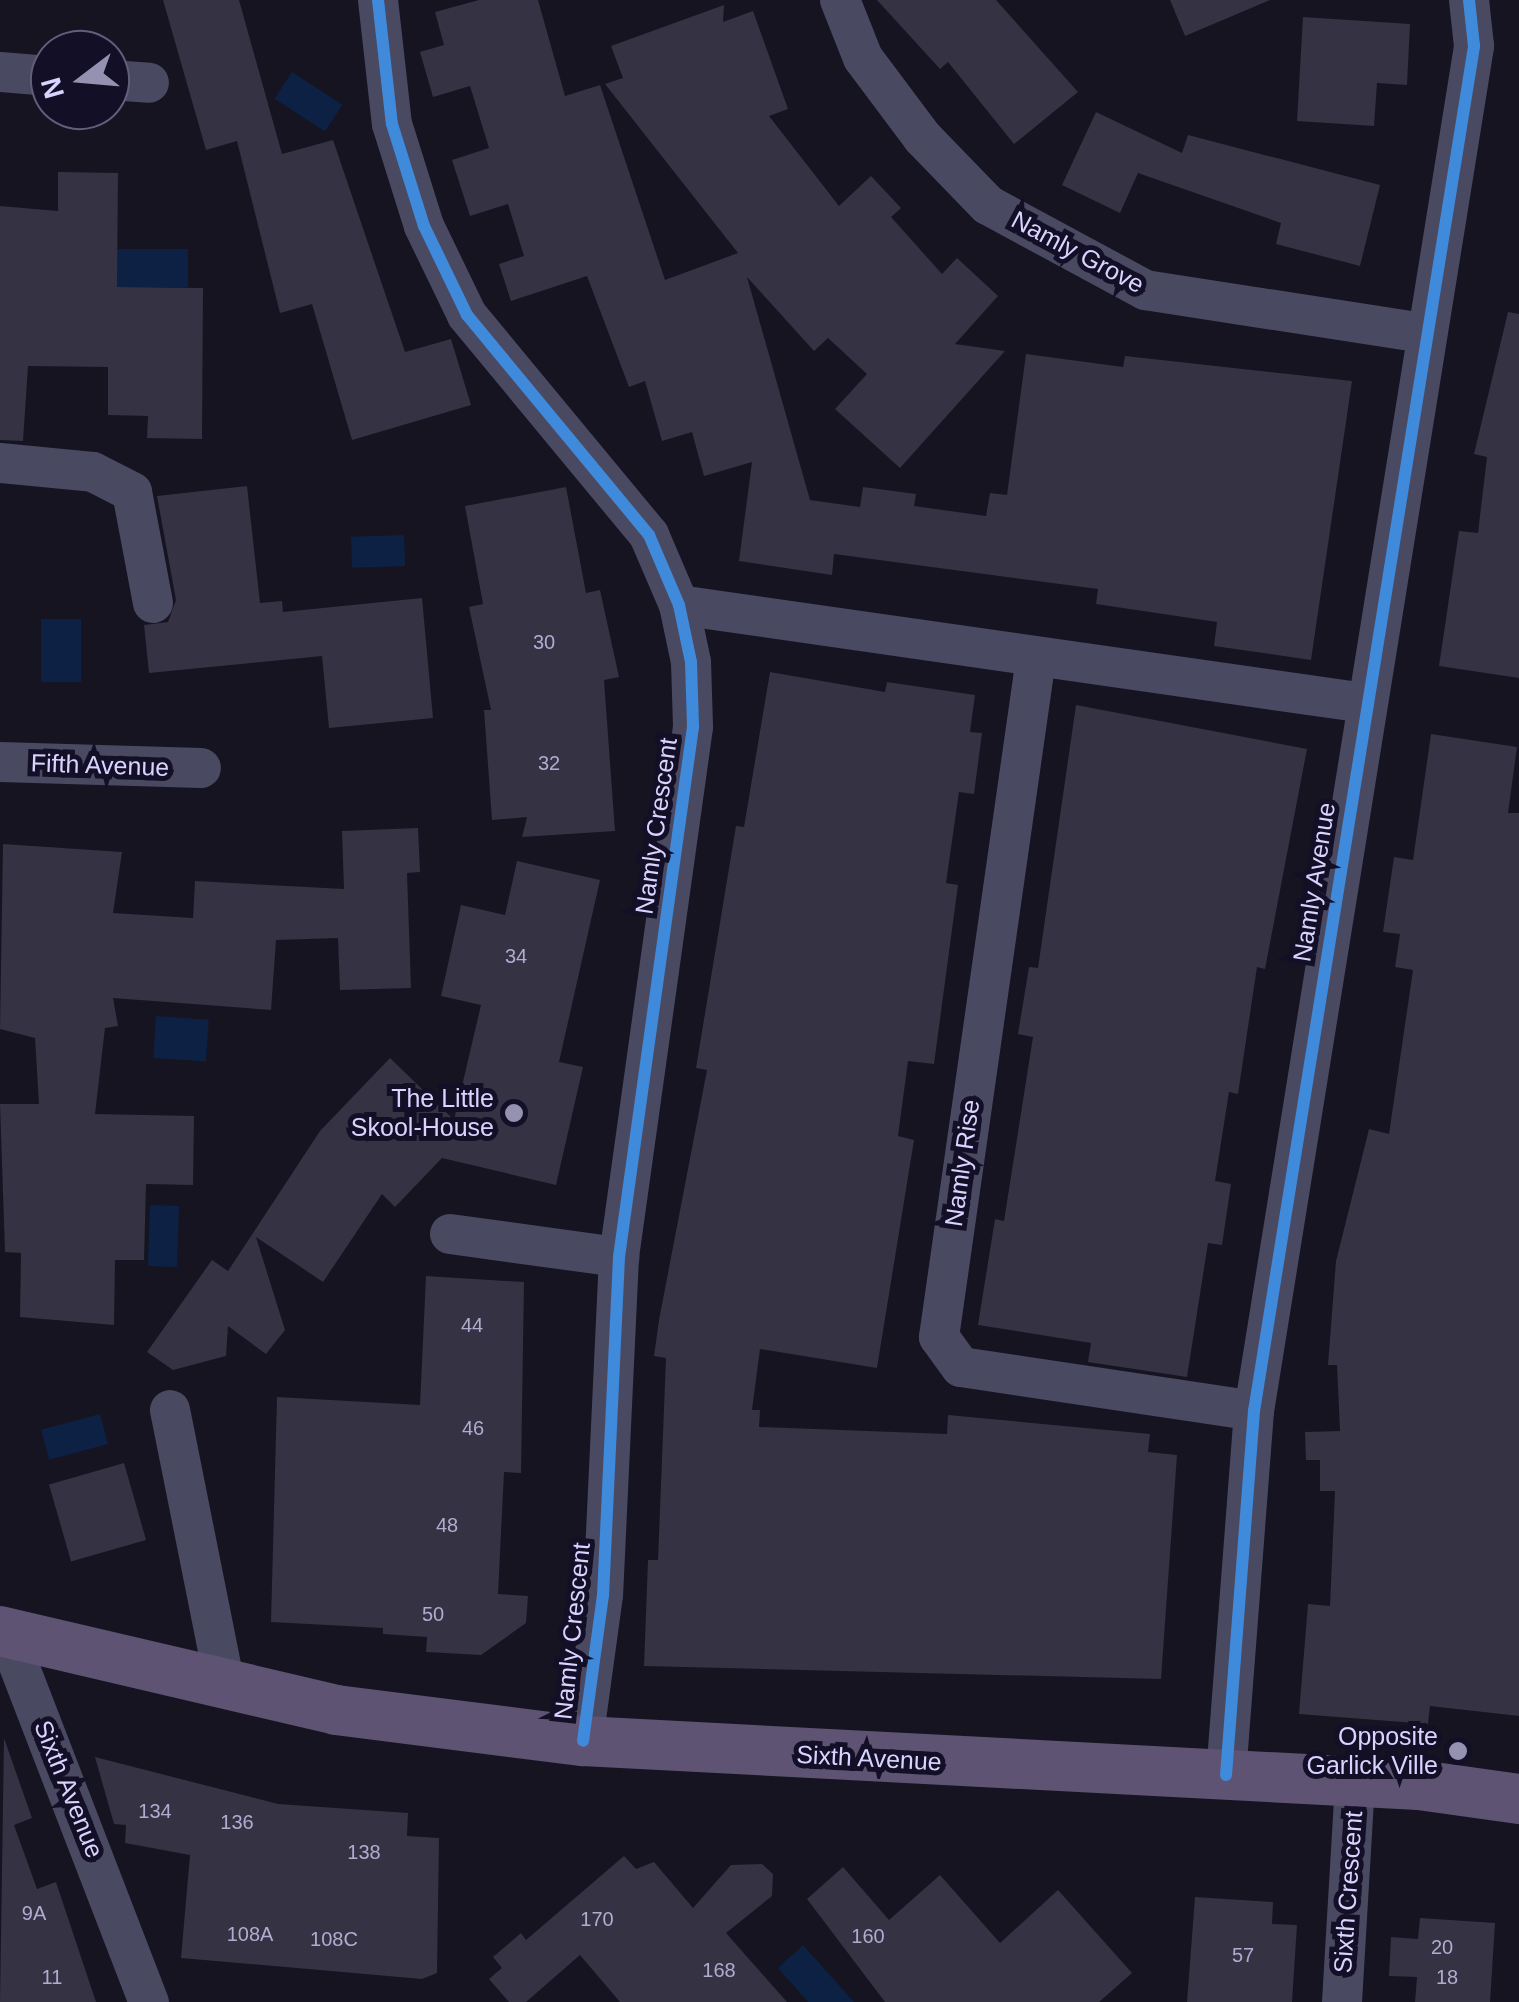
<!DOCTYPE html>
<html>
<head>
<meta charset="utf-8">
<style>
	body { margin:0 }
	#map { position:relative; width:1519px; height:2002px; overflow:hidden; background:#161421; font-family:Helvetica,sans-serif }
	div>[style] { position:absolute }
	.water>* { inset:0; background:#0d2144; transform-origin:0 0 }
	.building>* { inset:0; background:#343243; transform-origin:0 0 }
	.minor>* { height:40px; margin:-20px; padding:0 20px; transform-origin:20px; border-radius:20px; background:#4a4962 }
	.major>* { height:50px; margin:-25px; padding:0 25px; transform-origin:25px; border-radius:25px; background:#5e5373 }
	.cycleway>* { height:12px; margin:-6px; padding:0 6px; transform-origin:6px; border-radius:6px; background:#408adc }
	.dots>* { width:28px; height:28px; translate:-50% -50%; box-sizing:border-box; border:5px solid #130f26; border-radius:50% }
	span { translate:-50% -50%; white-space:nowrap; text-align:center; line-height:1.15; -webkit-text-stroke:10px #130f26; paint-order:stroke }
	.number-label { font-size:20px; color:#b0acd0 }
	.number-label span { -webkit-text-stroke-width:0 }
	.street-label { font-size:25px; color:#d9d4ff }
	.poi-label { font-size:25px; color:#d9d4ff }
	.right { translate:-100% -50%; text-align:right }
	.north { position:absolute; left:30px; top:30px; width:100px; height:100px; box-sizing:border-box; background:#130f26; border:2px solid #625e7d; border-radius:50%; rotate:254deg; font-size:28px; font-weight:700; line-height:40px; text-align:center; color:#d9d4ff }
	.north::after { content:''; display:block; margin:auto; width:35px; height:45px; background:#9591b1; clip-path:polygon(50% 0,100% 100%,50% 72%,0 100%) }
</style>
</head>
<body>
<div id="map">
	<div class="water">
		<div style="left:292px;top:72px;width:60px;height:32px;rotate:33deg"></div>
		<div style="left:116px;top:249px;width:72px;height:38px"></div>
		<div style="left:404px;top:535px;width:31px;height:53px;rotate:88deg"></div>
		<div style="left:41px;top:619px;width:40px;height:63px"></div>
		<div style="left:156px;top:1016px;width:53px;height:42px;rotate:4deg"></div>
		<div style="left:150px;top:1205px;width:29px;height:61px;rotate:2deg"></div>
		<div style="left:100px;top:1414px;width:31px;height:61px;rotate:75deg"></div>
		<div style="clip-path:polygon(803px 1945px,854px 2002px,808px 2002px,778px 1968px)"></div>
	</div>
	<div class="building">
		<div style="clip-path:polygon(163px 0,239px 0,282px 154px,333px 140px,405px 352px,451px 339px,471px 405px,352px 440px,312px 304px,280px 313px,237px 141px,206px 150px)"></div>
		<div style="clip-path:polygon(479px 0,538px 0,565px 96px,600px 85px,665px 280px,738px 253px,605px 84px,623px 78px,611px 46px,724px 5px,723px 22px,753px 11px,788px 109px,769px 116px,839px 206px,871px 176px,901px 208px,891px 217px,942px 274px,957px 258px,998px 296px,955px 344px,1005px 351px,900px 468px,835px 409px,867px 374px,828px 338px,814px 351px,747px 277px,810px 500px,860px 507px,863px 487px,916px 494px,914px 506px,986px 516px,990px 493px,1007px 495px,1026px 354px,1123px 367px,1125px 356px,1352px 381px,1311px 660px,1214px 646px,1217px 622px,1096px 604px,1098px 589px,834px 554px,832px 575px,739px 561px,752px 462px,704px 476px,692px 432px,662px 441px,645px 381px,629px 387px,587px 276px,511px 301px,499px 264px,524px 256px,508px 204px,470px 216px,452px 160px,489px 148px,470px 86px,433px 97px,420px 52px,444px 45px,435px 12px)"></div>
		<div style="clip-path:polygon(877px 0,996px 0,1078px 92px,1014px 144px,948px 62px,940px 69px)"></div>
		<div style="clip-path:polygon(1170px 0,1270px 0,1185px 36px)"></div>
		<div style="clip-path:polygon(1303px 17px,1410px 24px,1407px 85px,1377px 83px,1374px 126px,1297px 121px)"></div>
		<div style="clip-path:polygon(1096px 112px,1182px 153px,1188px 135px,1380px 185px,1360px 266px,1276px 244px,1281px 223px,1138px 173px,1120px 213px,1062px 185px)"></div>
		<div style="clip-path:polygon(58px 172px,118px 173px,117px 287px,203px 288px,202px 439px,147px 438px,148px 416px,108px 415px,108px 367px,28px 366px,23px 441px,0 440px,0 206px,58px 211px)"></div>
		<div style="clip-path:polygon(1508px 312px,1519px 314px,1519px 678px,1439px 666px,1459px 531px,1478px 533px,1487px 457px,1474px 454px)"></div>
		<div style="clip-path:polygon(247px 486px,260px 603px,282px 601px,283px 612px,422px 598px,433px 718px,329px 728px,322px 656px,149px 673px,144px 625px,168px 622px,176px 600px,157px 496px)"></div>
		<div style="clip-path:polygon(566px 487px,586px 593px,600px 590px,619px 677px,604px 680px,615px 831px,522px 837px,527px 817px,492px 820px,484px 710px,491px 710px,469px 607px,483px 604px,465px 506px)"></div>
		<div style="clip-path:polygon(770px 672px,885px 692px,887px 682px,975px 695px,970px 732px,982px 733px,974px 794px,959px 792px,946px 883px,958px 885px,934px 1064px,908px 1061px,898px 1136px,914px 1140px,877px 1368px,760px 1349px,752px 1410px,760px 1410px,759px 1427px,947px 1434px,948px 1415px,1150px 1434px,1148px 1452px,1177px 1455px,1161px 1679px,644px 1666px,648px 1560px,658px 1560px,666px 1358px,654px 1356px,659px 1320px,707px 1070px,696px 1068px,736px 826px,744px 827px)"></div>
		<div style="clip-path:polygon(1076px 705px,1307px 749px,1265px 969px,1257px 967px,1238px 1094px,1229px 1092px,1215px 1181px,1231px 1184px,1222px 1245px,1208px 1243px,1187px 1377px,1088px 1362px,1091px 1343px,978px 1325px,995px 1219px,1004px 1221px,1033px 1037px,1018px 1034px,1029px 967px,1038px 968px)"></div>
		<div style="clip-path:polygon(1431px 734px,1517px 747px,1508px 813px,1519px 813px,1519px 1716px,1430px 1706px,1428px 1724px,1299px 1714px,1308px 1604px,1330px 1606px,1335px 1491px,1320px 1491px,1320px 1460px,1306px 1460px,1305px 1432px,1340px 1431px,1337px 1365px,1328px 1365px,1336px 1261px,1369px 1129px,1389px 1134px,1413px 970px,1395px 967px,1400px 934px,1383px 932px,1394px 857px,1413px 860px)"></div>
		<div style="clip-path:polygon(418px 828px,420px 872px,407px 873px,411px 988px,340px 990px,338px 938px,276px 940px,271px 1010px,113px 998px,118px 1026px,105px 1028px,95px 1114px,194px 1116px,193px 1185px,146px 1184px,144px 1260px,115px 1260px,114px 1325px,20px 1317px,21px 1253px,5px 1252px,0 1104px,39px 1104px,35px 1038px,0 1029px,3px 844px,122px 852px,113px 913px,193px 918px,195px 881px,344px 889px,342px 831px)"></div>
		<div style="clip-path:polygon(517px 861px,600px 880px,559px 1062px,583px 1067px,556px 1185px,442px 1158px,395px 1207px,382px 1194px,323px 1282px,256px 1237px,285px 1330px,266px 1354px,228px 1326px,226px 1356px,173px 1370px,147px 1352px,212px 1260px,228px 1271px,320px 1131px,390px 1058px,454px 1120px,481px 1005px,441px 996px,461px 905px,505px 915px)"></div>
		<div style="clip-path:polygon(426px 1276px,524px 1282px,521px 1473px,504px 1472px,498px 1594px,528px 1596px,526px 1623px,481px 1655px,426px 1652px,427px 1637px,383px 1634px,383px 1628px,271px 1622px,277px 1397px,420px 1405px)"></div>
		<div style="left:124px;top:1463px;width:80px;height:78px;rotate:74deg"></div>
		<div style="clip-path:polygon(4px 1738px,32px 1818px,14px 1825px,37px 1889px,56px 1882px,96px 2002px,0 2002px)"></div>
		<div style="clip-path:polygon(95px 1757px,278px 1804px,408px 1813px,407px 1836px,439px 1838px,437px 1973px,422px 1979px,181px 1958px,190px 1855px,125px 1843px,126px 1825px,114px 1824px)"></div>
		<div style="clip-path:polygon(624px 1856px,636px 1869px,654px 1862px,693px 1908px,731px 1865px,762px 1864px,773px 1874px,772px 1896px,726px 1933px,787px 2002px,620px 2002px,580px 1955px,526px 2002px,509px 2002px,489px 1979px,502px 1968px,493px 1957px,521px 1933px,526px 1940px)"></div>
		<div style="clip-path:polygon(843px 1867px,889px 1920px,940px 1875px,1000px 1943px,1058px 1890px,1132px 1973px,1099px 2002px,885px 2002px,807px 1899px)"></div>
		<div style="clip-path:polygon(1195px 1897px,1273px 1902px,1272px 1924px,1297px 1925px,1292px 2002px,1187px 2002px)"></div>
		<div style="clip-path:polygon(1420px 1918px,1495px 1923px,1490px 2002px,1415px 2002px,1417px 1977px,1389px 1976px,1391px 1937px,1418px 1939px)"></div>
	</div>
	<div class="minor">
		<div style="left:378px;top:0;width:125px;rotate:83.6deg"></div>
		<div style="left:392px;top:124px;width:107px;rotate:72.6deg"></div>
		<div style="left:424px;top:226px;width:99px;rotate:64.2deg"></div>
		<div style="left:467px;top:315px;width:286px;rotate:50.4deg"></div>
		<div style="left:649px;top:535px;width:76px;rotate:66.8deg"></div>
		<div style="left:679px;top:605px;width:58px;rotate:78.1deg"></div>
		<div style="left:691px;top:662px;width:65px;rotate:88.2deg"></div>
		<div style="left:693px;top:727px;width:535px;rotate:97.95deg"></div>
		<div style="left:619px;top:1257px;width:338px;rotate:92.7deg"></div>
		<div style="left:603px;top:1595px;width:147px;rotate:97.8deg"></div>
		<div style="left:840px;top:0;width:62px;rotate:68.4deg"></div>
		<div style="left:863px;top:58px;width:99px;rotate:53.2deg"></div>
		<div style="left:922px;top:137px;width:95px;rotate:45.9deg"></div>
		<div style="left:988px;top:205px;width:179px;rotate:28.4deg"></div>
		<div style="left:1145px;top:290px;width:280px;rotate:8.8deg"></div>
		<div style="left:0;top:72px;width:50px;rotate:4.6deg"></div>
		<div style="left:110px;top:80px;width:39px;rotate:4deg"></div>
		<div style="left:0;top:463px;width:93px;rotate:5.5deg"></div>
		<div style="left:93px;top:472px;width:44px;rotate:27.1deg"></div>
		<div style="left:132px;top:492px;width:113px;rotate:79.3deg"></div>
		<div style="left:679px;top:605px;width:693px;rotate:8.13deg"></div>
		<div style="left:1036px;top:658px;width:686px;rotate:98.13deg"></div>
		<div style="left:939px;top:1337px;width:37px;rotate:54deg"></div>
		<div style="left:961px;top:1367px;width:296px;rotate:8.5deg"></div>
		<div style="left:0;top:762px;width:201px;rotate:1.7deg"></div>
		<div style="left:450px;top:1234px;width:171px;rotate:7.8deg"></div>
		<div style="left:170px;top:1410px;width:275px;rotate:78.7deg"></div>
		<div style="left:6px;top:1632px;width:397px;rotate:68.9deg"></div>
		<div style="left:1226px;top:1775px;width:365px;rotate:-85.6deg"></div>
		<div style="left:1254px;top:1411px;width:1383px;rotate:-80.84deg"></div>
		<div style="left:1474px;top:46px;width:46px;rotate:-96.2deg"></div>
		<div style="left:1342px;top:2002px;width:221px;rotate:-86.6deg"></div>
	</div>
	<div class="major">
		<div style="left:0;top:1631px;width:345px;rotate:13.2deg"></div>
		<div style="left:336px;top:1710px;width:249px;rotate:7.2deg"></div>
		<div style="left:583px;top:1741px;width:837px;rotate:3.01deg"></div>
		<div style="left:1419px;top:1785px;width:101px;rotate:8deg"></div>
	</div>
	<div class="cycleway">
		<div style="left:378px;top:0;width:125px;rotate:83.6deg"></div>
		<div style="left:392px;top:124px;width:107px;rotate:72.6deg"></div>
		<div style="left:424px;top:226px;width:99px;rotate:64.2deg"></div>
		<div style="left:467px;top:315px;width:286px;rotate:50.4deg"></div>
		<div style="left:649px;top:535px;width:76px;rotate:66.8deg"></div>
		<div style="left:679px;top:605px;width:58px;rotate:78.1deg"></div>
		<div style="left:691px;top:662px;width:65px;rotate:88.2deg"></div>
		<div style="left:693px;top:727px;width:535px;rotate:97.95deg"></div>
		<div style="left:619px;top:1257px;width:338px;rotate:92.7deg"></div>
		<div style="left:603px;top:1595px;width:147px;rotate:97.8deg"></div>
		<div style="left:1226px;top:1775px;width:365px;rotate:-85.6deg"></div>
		<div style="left:1254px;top:1411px;width:1383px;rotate:-80.84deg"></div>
		<div style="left:1474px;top:46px;width:46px;rotate:-96.2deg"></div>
	</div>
	<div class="dots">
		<div style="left:514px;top:1113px;background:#9591b1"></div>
		<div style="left:1458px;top:1751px;background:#9591b1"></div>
	</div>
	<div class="number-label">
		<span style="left:544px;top:642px">30</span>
		<span style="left:549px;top:763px">32</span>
		<span style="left:516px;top:956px">34</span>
		<span style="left:472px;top:1325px">44</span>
		<span style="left:473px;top:1428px">46</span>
		<span style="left:447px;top:1525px">48</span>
		<span style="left:433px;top:1614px">50</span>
		<span style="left:155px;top:1811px">134</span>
		<span style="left:237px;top:1822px">136</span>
		<span style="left:364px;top:1852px">138</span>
		<span style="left:34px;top:1913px">9A</span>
		<span style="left:597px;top:1919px">170</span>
		<span style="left:250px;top:1934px">108A</span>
		<span style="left:868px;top:1936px">160</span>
		<span style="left:334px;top:1939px">108C</span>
		<span style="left:1442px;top:1947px">20</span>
		<span style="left:1243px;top:1955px">57</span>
		<span style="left:719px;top:1970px">168</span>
		<span style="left:52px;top:1977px">11</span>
		<span style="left:1447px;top:1977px">18</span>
	</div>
	<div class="street-label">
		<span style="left:1078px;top:252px;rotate:28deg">Namly Grove</span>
		<span style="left:100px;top:765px;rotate:2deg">Fifth Avenue</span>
		<span style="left:656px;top:826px;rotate:-82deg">Namly Crescent</span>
		<span style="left:1314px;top:882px;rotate:-81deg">Namly Avenue</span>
		<span style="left:962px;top:1163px;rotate:-82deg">Namly Rise</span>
		<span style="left:572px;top:1631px;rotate:-84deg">Namly Crescent</span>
		<span style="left:869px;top:1758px;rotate:3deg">Sixth Avenue</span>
		<span style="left:69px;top:1789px;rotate:68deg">Sixth Avenue</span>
		<span style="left:1348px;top:1892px;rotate:-86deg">Sixth Crescent</span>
	</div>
	<div class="poi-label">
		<span class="right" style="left:494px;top:1113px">The Little<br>Skool-House</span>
		<span class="right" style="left:1438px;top:1751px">Opposite<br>Garlick Ville</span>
	</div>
	<div class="north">N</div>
</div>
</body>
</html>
